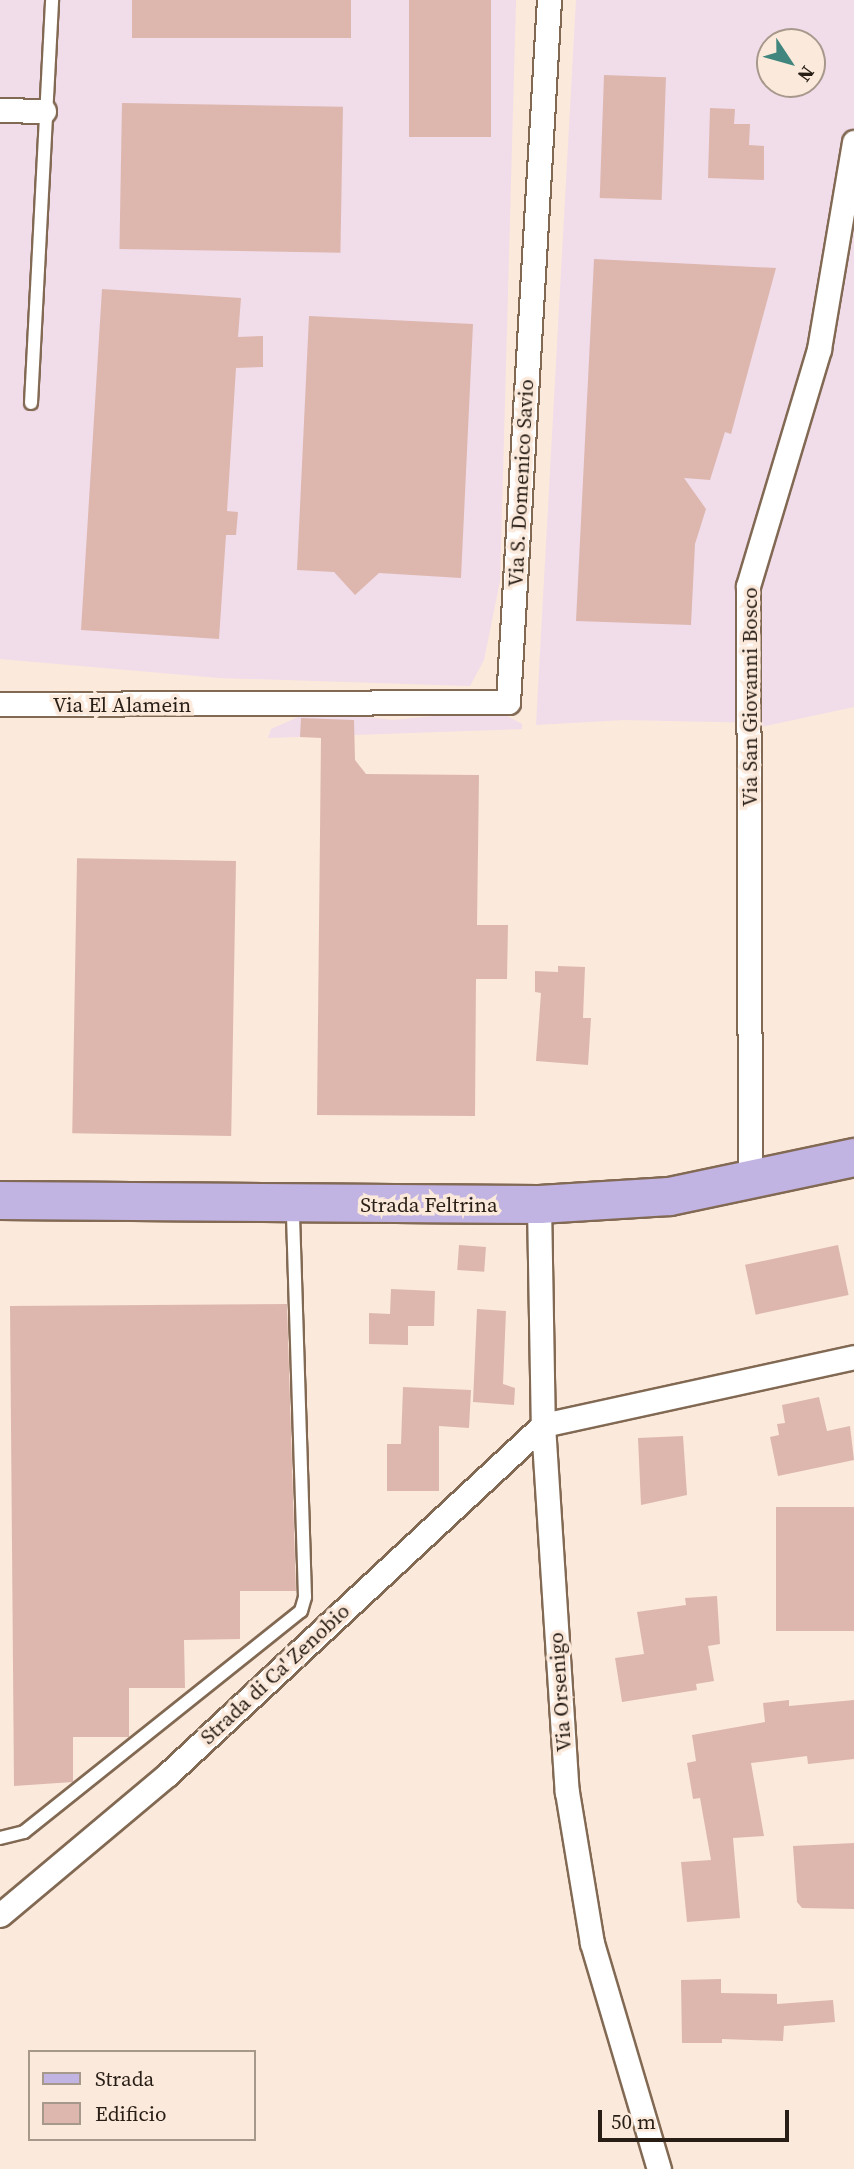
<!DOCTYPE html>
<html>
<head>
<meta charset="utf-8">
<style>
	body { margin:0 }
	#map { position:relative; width:854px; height:2169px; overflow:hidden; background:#fbe9db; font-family:"Source Serif 4",serif }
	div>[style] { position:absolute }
	.industrial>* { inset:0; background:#f1dcea }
	.building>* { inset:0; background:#ddb7ae; transform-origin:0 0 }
	.roads { filter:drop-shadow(2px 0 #826953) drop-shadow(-2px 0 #826953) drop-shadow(0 2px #826953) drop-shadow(0 -2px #826953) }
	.lane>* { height:12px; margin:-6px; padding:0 6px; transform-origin:6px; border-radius:6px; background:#fff }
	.street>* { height:23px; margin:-11.5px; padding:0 11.5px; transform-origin:11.5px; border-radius:11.5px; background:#fff }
	.primary>* { height:37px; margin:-18.5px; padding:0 18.5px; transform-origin:18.5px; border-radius:18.5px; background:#c1b3e2 }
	span { translate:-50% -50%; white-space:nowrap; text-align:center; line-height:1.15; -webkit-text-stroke:7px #fbe9db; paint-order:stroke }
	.street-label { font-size:21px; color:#281e15 }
	.legend { position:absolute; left:28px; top:2050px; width:228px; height:91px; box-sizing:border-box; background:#fbe9db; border:2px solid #a7988c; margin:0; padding:9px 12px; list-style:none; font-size:21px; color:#281e15 }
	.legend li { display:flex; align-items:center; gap:14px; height:35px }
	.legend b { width:35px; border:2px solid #a7988c }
	.north { position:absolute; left:756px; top:28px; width:70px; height:70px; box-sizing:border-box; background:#fbe9db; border:2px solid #a7988c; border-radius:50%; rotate:126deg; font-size:19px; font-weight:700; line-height:28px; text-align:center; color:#281e15 }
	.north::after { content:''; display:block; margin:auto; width:24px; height:32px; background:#40867e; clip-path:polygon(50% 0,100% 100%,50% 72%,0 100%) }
	.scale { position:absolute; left:598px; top:2110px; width:191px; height:32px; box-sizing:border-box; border:4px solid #281e15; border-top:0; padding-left:9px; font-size:21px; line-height:24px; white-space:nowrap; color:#281e15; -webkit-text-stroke:5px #fbe9db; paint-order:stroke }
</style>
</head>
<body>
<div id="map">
	<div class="industrial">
		<div style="clip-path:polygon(0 0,516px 0,500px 581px,484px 660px,470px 686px,219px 678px,0 659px)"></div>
		<div style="clip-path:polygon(evenodd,576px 0,854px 0,854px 707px,761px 727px,761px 723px,624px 720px,536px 725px,576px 0,770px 42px,812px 42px,812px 84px,770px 84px,770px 42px)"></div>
		<div style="clip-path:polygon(496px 710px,522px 724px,522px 729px,268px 738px,271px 729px,312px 711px,393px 720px)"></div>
	</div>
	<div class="building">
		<div style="left:132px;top:0;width:219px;height:38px"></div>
		<div style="left:409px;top:0;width:82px;height:137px"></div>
		<div style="left:604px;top:75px;width:62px;height:123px;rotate:2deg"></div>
		<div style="left:122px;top:103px;width:221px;height:146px;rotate:1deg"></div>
		<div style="clip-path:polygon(710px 108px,735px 109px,734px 124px,750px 124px,749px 145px,764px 146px,764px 180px,708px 178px)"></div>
		<div style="clip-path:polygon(594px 259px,776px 268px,731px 434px,725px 432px,710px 480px,684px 478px,706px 509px,695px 544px,691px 625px,576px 621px)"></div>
		<div style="clip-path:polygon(102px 289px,241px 298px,238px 337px,263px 336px,263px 367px,236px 368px,227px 511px,238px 512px,236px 535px,226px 535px,219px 639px,81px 630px)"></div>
		<div style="clip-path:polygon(309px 316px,473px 324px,461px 578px,379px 573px,355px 595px,334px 572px,297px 570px)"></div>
		<div style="clip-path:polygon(301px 718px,354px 720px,355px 760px,366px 774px,479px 775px,477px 925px,508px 925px,507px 979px,476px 979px,475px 1116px,317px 1115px,321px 738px,300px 737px)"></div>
		<div style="left:236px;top:861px;width:275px;height:159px;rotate:91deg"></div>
		<div style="clip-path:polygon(558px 966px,585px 967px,583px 1018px,591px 1018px,588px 1065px,536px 1061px,541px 993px,535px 992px,535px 971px,558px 972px)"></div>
		<div style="left:459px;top:1245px;width:27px;height:25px;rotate:4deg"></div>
		<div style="left:838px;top:1245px;width:51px;height:95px;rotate:78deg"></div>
		<div style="clip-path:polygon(391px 1289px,435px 1291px,434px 1326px,408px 1326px,408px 1345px,369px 1344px,369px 1313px,390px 1314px)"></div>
		<div style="clip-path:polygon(287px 1304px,296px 1591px,240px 1591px,240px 1639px,184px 1640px,185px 1688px,129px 1688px,129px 1737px,73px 1737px,73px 1782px,14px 1786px,10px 1306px)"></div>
		<div style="clip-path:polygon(477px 1309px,506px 1311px,503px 1384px,515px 1388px,514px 1405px,473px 1402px)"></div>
		<div style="clip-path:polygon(403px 1387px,471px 1390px,469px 1428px,439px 1426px,439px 1491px,387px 1491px,387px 1444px,401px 1444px)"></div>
		<div style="clip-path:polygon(819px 1397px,827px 1431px,850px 1426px,854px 1460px,778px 1476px,770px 1437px,779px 1435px,777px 1424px,785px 1423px,782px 1405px)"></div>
		<div style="clip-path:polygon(683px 1436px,687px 1495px,641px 1505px,638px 1438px)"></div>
		<div style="left:854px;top:1507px;width:124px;height:78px;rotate:90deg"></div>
		<div style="clip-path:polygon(717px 1596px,720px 1644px,708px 1646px,714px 1681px,696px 1684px,697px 1690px,622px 1702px,615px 1658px,644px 1654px,637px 1612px,686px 1605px,685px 1598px)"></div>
		<div style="clip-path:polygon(789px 1700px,789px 1706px,854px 1700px,854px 1759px,808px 1764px,807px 1756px,751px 1763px,764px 1836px,733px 1838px,740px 1918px,687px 1922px,681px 1862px,711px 1860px,700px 1798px,693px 1799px,687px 1763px,696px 1761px,692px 1735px,765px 1722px,763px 1703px)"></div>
		<div style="clip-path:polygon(854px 1843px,854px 1909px,802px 1908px,797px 1902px,793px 1846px)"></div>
		<div style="clip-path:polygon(721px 1979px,721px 1993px,777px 1994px,777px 2004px,833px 2000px,835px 2022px,784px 2026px,783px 2041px,722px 2039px,722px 2043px,682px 2043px,681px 1980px)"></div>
	</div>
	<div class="roads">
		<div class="lane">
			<div style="left:31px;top:403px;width:404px;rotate:-87deg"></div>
			<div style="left:0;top:1838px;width:25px;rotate:-14deg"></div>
			<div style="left:24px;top:1832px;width:354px;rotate:-38.6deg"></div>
			<div style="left:301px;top:1611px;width:15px;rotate:-74deg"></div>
			<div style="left:305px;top:1597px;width:392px;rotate:-91.8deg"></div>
		</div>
		<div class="street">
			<div style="left:0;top:110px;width:44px;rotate:1.3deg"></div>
			<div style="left:0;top:704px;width:508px;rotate:-0.23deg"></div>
			<div style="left:508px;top:702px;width:703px;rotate:-86.66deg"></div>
			<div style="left:750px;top:1180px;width:594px;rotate:-90.19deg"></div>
			<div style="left:748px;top:586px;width:247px;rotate:-73.3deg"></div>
			<div style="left:819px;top:349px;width:210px;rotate:-80.4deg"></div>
			<div style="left:539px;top:1204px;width:221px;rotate:89deg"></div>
			<div style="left:543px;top:1425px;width:368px;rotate:86.3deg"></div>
			<div style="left:567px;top:1792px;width:153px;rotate:80.6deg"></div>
			<div style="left:592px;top:1943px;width:236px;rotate:73.5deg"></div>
			<div style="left:0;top:1915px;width:219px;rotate:-40deg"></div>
			<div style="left:168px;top:1774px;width:512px;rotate:-42.94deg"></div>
			<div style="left:543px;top:1425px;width:318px;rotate:-12.3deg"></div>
		</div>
		<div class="primary">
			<div style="left:0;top:1200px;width:539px;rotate:0.43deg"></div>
			<div style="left:539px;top:1204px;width:130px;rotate:-3.5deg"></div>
			<div style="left:669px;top:1196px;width:189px;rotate:-11.9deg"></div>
		</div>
	</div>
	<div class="street-label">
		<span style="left:521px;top:483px;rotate:-87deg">Via S. Domenico Savio</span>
		<span style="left:750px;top:697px;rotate:-90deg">Via San Giovanni Bosco</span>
		<span style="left:122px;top:705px">Via El Alamein</span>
		<span style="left:429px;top:1205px">Strada Feltrina</span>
		<span style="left:275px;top:1674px;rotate:-43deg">Strada di Ca' Zenobio</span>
		<span style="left:560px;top:1692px;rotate:-94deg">Via Orsenigo</span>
	</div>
	<ul class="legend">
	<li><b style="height:9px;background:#c1b3e2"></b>Strada</li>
	<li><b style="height:19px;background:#ddb7ae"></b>Edificio</li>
	</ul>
	<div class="north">N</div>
	<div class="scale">50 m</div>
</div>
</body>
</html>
